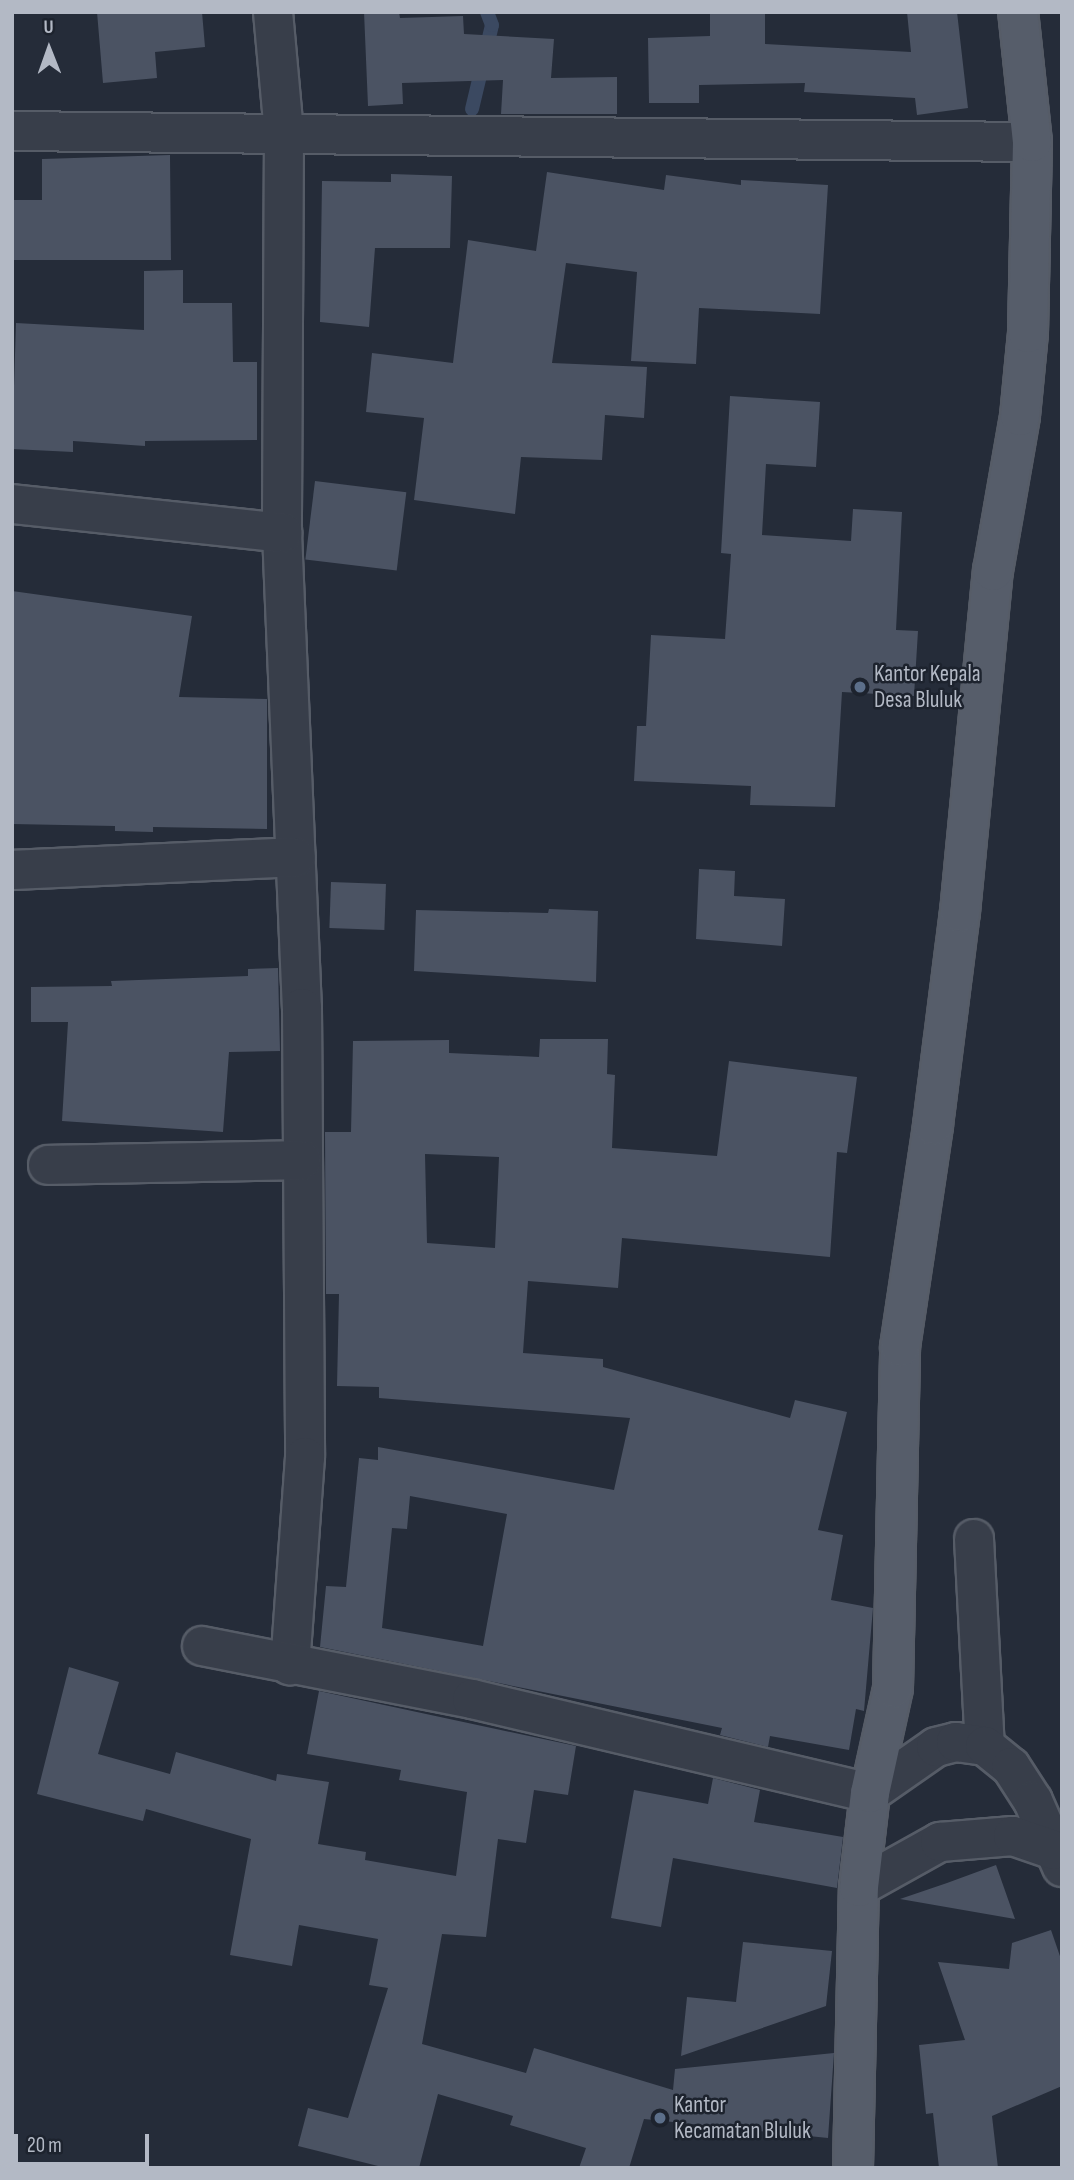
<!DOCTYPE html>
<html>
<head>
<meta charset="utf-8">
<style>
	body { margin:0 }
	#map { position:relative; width:1074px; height:2180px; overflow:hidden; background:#252c39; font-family:"Sofia Sans Condensed",sans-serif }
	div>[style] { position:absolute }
	.stream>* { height:14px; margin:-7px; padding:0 7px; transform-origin:7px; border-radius:7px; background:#3b4961 }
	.building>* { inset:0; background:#4b5363; transform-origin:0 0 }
	.roads { filter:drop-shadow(2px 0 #565c67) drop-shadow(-2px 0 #565c67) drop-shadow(0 2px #565c67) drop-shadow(0 -2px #565c67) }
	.minor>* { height:38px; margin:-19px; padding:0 19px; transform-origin:19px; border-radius:19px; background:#383e4a }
	.major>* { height:38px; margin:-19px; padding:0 19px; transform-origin:19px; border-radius:19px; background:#565d6a }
	.dots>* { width:19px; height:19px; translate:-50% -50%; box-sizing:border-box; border:4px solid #1d232e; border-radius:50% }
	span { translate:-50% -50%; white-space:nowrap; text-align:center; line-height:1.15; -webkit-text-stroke:5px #1d232e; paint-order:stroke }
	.poi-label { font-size:23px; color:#b3b9c5 }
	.left { translate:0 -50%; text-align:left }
	.frame { position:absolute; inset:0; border:14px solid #b3b9c5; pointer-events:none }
	.north { position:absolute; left:14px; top:14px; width:70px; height:70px; -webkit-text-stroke:5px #1d232e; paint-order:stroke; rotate:359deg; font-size:19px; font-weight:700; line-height:28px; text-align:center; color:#b3b9c5 }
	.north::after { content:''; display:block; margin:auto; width:24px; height:32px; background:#b3b9c5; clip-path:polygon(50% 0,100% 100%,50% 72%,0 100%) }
	.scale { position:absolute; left:14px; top:2134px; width:135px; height:32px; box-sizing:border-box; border:4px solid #b3b9c5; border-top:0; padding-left:9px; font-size:21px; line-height:24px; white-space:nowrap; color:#b3b9c5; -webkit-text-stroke:5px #1d232e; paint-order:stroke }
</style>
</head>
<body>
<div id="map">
	<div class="stream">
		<div style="left:472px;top:109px;width:86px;rotate:-76.6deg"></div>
		<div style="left:492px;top:25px;width:14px;rotate:-111deg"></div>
	</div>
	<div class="building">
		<div style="clip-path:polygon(97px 12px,202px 12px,205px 47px,155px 52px,157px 78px,103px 83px)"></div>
		<div style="clip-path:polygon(364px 12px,399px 12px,400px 18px,463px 16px,464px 34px,554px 39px,551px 78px,617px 77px,617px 114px,501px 114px,503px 80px,402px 83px,403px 104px,368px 106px)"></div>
		<div style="clip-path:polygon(907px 12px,957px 12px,968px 108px,917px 115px,915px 98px,804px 92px,805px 83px,699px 85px,699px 103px,649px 103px,648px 38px,710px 36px,710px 14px,765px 14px,765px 44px,911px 52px)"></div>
		<div style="clip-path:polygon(170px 155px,171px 260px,12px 260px,12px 200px,42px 200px,42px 159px)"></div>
		<div style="clip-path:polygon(547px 172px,664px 190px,666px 175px,741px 185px,741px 180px,828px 185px,820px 314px,699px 308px,696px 364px,631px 361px,637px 272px,566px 263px,552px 363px,647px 367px,644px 418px,605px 415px,602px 460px,521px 457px,515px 514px,414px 500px,424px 418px,366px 412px,372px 353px,453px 363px,468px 240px,536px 251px)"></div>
		<div style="clip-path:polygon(391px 174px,452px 176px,450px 248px,375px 248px,369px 327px,320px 322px,322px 181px,391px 182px)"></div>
		<div style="clip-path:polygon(183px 270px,183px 303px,232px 303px,233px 362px,257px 362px,257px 440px,145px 441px,145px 446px,73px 441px,73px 452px,12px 449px,16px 323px,144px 330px,144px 271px)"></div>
		<div style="clip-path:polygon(730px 396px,820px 402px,816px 467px,766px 464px,762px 535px,851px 541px,853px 509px,902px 512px,896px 630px,918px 631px,914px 696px,842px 692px,835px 807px,750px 805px,751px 786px,634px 781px,637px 726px,646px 726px,651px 635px,725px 639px,731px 554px,721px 553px)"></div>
		<div style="left:315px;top:481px;width:92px;height:79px;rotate:7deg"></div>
		<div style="clip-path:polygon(12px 591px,192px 616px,179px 697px,267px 699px,267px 829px,153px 827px,153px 832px,115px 831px,115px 826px,12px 824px)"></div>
		<div style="clip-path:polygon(699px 869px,735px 871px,734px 896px,785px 899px,782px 946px,696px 939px)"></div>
		<div style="left:331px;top:882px;width:55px;height:46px;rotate:2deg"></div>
		<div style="clip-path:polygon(549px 909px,598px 911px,596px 982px,414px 971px,416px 910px,548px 913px)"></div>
		<div style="clip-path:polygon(278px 968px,280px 1051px,229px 1052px,223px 1132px,62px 1121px,68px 1022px,31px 1022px,31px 987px,112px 986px,111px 981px,248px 976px,248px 969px)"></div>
		<div style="clip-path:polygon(evenodd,540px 1039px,608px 1039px,607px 1074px,615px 1075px,612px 1148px,717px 1156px,729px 1061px,857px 1077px,847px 1153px,837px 1152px,830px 1257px,622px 1238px,618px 1288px,528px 1281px,523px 1353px,603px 1359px,603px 1367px,790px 1418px,795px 1400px,847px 1412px,818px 1530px,843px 1535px,831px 1600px,873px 1608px,864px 1711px,856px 1709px,849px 1750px,770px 1736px,768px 1747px,720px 1735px,722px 1728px,320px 1647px,326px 1586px,346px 1587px,359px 1458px,378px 1460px,378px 1447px,614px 1490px,630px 1418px,379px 1398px,379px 1387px,337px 1386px,339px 1294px,326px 1294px,325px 1132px,351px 1132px,353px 1041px,449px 1040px,449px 1053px,539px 1057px,540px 1039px,425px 1154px,499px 1157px,495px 1248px,427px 1243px,425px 1154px,540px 1039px,410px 1496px,507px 1514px,483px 1646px,382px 1628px,392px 1528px,407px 1529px,410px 1496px)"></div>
		<div style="clip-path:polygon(69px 1667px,119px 1682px,98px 1754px,170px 1774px,176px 1752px,276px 1781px,277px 1774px,329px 1782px,318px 1844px,366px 1852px,365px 1860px,456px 1876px,467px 1792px,399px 1780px,401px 1770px,307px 1754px,319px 1691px,576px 1746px,568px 1795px,534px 1790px,526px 1843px,498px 1839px,486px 1937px,442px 1934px,422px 2044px,526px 2073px,534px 2048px,673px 2090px,675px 2069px,834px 2053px,828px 2138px,644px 2119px,629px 2168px,579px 2168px,586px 2148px,510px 2125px,513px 2116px,438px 2094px,419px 2168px,386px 2168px,298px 2146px,308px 2108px,348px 2118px,388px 1988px,369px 1985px,378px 1939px,299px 1925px,292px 1966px,230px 1955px,251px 1839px,146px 1809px,143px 1821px,37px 1794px)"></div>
		<div style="clip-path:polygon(713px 1778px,760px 1790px,754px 1822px,843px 1837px,837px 1888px,673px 1858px,661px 1927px,611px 1918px,634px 1790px,708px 1804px)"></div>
		<div style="clip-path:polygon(996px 1865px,1015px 1919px,900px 1899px,947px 1883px)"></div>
		<div style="clip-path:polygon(1051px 1930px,1062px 1962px,1062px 2086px,992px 2116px,998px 2168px,939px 2168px,933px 2113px,926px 2114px,919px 2045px,965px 2040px,938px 1962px,1009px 1969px,1012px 1943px)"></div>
		<div style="clip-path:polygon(743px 1942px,832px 1951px,826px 2006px,681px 2056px,687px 1997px,736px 2002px)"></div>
	</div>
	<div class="roads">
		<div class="minor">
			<div style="left:273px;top:12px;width:122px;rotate:84.8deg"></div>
			<div style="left:284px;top:134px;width:399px;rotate:90.3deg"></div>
			<div style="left:282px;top:533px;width:475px;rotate:87.6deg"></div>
			<div style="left:302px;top:1008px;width:449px;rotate:89.6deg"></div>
			<div style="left:305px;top:1457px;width:209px;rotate:94.1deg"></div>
			<div style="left:12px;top:131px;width:1020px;rotate:0.62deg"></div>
			<div style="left:12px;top:504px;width:272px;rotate:6.1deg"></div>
			<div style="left:12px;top:870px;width:284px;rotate:-2.6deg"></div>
			<div style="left:48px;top:1165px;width:254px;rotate:-1.1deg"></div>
			<div style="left:974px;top:1539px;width:207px;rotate:87deg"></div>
			<div style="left:202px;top:1646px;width:275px;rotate:11.1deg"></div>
			<div style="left:472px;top:1699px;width:409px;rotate:13.3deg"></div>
			<div style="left:870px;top:1793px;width:80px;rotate:-34.9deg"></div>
			<div style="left:936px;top:1747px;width:21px;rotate:-14deg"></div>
			<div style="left:956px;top:1742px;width:29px;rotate:8deg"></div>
			<div style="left:985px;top:1746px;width:33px;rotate:39deg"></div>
			<div style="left:1011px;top:1767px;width:40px;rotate:57.1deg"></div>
			<div style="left:1033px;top:1801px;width:72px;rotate:66.3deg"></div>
			<div style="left:859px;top:1887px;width:93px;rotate:-29.1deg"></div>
			<div style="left:940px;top:1842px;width:73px;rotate:-4.7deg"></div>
			<div style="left:1013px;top:1836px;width:43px;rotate:18.9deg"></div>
		</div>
		<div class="major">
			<div style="left:853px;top:2168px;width:281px;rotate:-88.8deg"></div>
			<div style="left:859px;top:1887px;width:95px;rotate:-83.3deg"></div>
			<div style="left:870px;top:1793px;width:107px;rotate:-77.6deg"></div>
			<div style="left:893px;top:1688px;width:341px;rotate:-88.8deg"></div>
			<div style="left:900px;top:1347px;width:224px;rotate:-81.5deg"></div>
			<div style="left:933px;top:1125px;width:215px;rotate:-82.8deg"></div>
			<div style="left:960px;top:912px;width:343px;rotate:-84.5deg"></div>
			<div style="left:993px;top:571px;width:157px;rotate:-80.1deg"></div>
			<div style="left:1020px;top:416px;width:83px;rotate:-84.5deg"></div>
			<div style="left:1028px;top:333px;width:191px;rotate:-88.8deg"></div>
			<div style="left:1032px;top:142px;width:131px;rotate:-96.1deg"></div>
		</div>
	</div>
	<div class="dots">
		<div style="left:860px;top:687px;background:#5c6f8a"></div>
		<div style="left:660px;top:2118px;background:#5c6f8a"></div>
	</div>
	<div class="poi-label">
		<span class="left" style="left:874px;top:687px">Kantor Kepala<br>Desa Bluluk</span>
		<span class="left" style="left:674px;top:2118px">Kantor<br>Kecamatan Bluluk</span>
	</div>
	<div class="frame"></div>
	<div class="north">U</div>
	<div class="scale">20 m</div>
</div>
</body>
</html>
